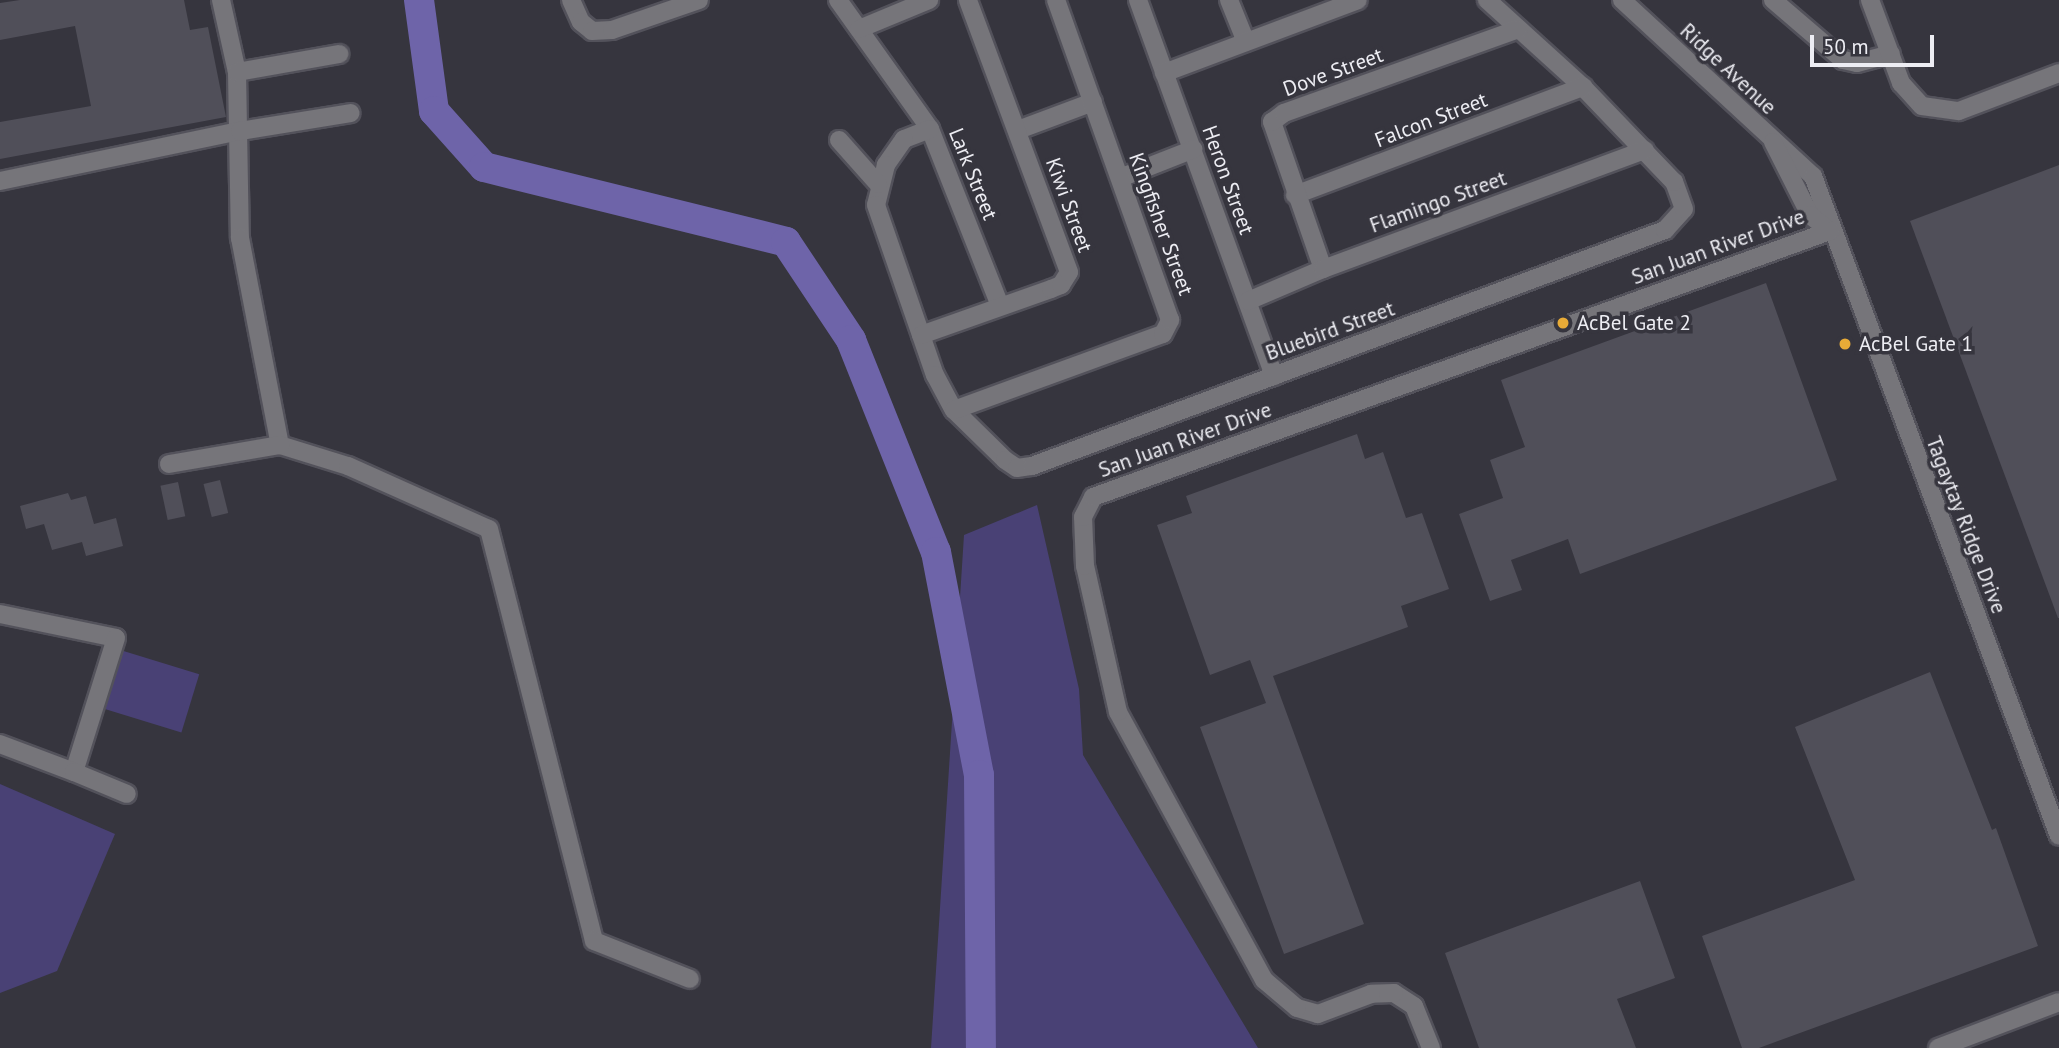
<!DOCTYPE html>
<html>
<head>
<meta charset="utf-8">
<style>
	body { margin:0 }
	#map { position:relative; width:2059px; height:1048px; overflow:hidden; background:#36353e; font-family:"PT Sans",sans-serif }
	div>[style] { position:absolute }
	.green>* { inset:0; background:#494175; transform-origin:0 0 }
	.river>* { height:30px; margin:-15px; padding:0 15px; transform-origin:15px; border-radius:15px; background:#6e64a9 }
	.building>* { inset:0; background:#504f59; transform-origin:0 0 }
	.roads { filter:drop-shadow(2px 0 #53525b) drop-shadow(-2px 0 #53525b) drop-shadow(0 2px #53525b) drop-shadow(0 -2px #53525b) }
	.minor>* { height:18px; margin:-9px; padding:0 9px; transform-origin:9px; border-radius:9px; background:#76757a }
	.dots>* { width:19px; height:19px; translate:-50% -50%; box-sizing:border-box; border:4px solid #36353e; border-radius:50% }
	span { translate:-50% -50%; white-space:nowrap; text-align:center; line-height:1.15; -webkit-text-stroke:7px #36353e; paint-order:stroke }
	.street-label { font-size:21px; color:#ededf3 }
	.poi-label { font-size:21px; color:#ededf3 }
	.left { translate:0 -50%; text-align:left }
	.scale { position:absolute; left:1810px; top:35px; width:124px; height:32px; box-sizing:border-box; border:4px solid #ededf3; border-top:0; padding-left:9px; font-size:21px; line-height:24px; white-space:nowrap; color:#ededf3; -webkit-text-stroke:5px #36353e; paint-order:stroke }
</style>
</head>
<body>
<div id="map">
	<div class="green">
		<div style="clip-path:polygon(1037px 505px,1079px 689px,1083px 755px,1258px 1048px,931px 1048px,964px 535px)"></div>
		<div style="left:117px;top:649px;width:86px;height:61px;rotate:17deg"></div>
		<div style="clip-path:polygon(0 784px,115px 834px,57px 971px,0 993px)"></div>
	</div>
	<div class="river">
		<div style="left:419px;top:0;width:112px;rotate:82.3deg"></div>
		<div style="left:434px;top:111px;width:75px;rotate:48.2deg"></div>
		<div style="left:484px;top:167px;width:311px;rotate:13.9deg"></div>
		<div style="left:786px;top:242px;width:118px;rotate:56.4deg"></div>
		<div style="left:851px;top:340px;width:228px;rotate:68.2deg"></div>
		<div style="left:936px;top:552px;width:227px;rotate:79.1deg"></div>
		<div style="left:979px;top:775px;width:273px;rotate:89.6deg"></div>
	</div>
	<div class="building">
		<div style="clip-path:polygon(20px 0,184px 0,190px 30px,208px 27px,226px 117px,0 159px,0 122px,91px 106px,75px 26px,0 40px,0 3px)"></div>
		<div style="clip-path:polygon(2059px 165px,2059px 618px,2058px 618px,1910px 221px)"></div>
		<div style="clip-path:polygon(1766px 283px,1837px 480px,1580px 574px,1568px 539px,1511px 560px,1522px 590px,1490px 601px,1459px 514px,1503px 498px,1490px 460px,1525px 447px,1501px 380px)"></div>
		<div style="clip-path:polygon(1357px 434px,1365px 459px,1383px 452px,1406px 518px,1422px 513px,1449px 589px,1401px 606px,1408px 627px,1273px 676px,1364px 924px,1284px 954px,1200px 727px,1266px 703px,1250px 660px,1210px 675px,1157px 525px,1192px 513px,1186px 496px)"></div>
		<div style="left:220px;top:480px;width:34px;height:17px;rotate:76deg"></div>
		<div style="left:178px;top:482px;width:35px;height:18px;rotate:78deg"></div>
		<div style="clip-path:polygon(68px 493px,71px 500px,86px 496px,94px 524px,116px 518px,123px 546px,86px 556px,82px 542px,52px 550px,44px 524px,26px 529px,20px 506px)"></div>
		<div style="clip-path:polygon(1930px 672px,1992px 830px,1996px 828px,2038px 946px,1759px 1048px,1742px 1048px,1702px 936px,1855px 880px,1795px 727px)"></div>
		<div style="clip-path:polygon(1640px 881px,1675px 978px,1617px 999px,1636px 1048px,1479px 1048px,1445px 953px)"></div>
	</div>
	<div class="roads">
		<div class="minor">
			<div style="left:221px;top:0;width:74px;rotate:77.5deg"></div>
			<div style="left:237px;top:72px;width:166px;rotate:89deg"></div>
			<div style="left:240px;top:238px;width:211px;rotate:79.1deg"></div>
			<div style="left:280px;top:445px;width:71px;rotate:17.2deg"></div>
			<div style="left:348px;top:466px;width:154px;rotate:24.1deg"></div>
			<div style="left:489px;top:529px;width:425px;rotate:75.7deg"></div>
			<div style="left:594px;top:941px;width:103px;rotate:21.6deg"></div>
			<div style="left:571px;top:0;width:24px;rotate:66deg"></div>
			<div style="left:581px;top:22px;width:14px;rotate:39deg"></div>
			<div style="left:592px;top:31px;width:20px;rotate:-3deg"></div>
			<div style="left:612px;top:30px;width:92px;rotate:-19deg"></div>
			<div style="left:838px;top:0;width:158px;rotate:54.5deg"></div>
			<div style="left:930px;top:129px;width:190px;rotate:68.4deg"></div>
			<div style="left:1138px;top:0;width:400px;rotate:70.1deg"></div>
			<div style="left:1229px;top:0;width:45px;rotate:68deg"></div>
			<div style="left:1622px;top:0;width:260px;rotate:42.7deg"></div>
			<div style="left:1813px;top:176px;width:704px;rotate:69.56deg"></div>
			<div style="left:1773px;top:0;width:92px;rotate:40.6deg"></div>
			<div style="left:1843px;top:60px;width:14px;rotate:12deg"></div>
			<div style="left:1857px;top:63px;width:35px;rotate:-15deg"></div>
			<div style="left:1870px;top:0;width:89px;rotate:69.5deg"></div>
			<div style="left:1901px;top:83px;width:31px;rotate:48deg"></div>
			<div style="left:1922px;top:106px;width:37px;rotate:8deg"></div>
			<div style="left:1959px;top:111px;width:107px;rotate:-20.8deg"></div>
			<div style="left:859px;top:29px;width:76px;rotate:-22.5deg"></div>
			<div style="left:237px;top:72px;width:104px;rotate:-10deg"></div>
			<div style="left:1164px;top:73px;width:207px;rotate:-20.6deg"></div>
			<div style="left:930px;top:129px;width:28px;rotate:159deg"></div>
			<div style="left:904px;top:139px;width:32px;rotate:125deg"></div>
			<div style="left:886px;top:165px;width:41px;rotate:104deg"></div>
			<div style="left:876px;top:205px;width:180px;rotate:70.9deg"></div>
			<div style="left:935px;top:375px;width:40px;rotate:62deg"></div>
			<div style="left:954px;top:410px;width:71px;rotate:44.4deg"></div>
			<div style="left:1005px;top:460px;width:14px;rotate:34deg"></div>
			<div style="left:1017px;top:468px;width:15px;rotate:-8deg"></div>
			<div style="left:1032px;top:466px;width:676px;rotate:-20.45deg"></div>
			<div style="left:1665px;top:230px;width:28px;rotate:-48deg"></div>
			<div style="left:1684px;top:209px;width:29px;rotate:-110deg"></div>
			<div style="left:1674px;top:182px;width:132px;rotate:-133.8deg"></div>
			<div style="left:1583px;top:87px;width:130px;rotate:-137.8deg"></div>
			<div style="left:1018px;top:130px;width:80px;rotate:-20.5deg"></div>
			<div style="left:839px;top:140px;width:59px;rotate:48.4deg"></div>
			<div style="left:1773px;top:142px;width:82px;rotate:63.1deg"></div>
			<div style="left:1810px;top:215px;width:26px;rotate:39deg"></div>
			<div style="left:1120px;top:178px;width:79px;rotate:-21.4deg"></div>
			<div style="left:0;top:181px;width:245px;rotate:-11.8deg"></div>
			<div style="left:240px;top:131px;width:112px;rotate:-9.2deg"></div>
			<div style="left:1295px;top:195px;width:308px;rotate:-20.6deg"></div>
			<div style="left:1323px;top:269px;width:156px;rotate:-109.1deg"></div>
			<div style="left:1272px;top:122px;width:15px;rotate:-37deg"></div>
			<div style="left:1284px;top:113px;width:249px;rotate:-19.7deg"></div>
			<div style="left:1248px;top:301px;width:82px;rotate:-23.1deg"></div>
			<div style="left:1323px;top:269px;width:343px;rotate:-20.3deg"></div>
			<div style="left:921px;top:335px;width:138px;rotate:-19.5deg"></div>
			<div style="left:1051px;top:289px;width:11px;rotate:-22deg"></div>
			<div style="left:1061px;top:285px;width:15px;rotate:-58deg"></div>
			<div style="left:1069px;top:272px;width:290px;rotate:-110.4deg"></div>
			<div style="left:954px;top:410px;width:222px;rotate:-20deg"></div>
			<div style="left:1163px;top:334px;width:16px;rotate:-63deg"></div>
			<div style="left:1170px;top:320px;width:340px;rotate:-109.6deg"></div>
			<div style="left:169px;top:464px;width:113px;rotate:-9.7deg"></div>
			<div style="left:0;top:614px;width:118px;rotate:11.7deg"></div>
			<div style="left:116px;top:638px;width:140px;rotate:107.4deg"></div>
			<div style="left:74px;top:772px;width:79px;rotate:-159.3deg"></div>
			<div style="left:74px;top:772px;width:57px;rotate:22.5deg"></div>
			<div style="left:1431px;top:1048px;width:45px;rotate:-112deg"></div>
			<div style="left:1414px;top:1006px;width:24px;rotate:-147deg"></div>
			<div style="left:1394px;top:993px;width:23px;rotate:178deg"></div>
			<div style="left:1371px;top:994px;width:57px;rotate:159.3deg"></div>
			<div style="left:1318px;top:1014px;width:22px;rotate:-164deg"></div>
			<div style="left:1297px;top:1008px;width:43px;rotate:-139.7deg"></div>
			<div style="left:1264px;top:980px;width:305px;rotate:-118.6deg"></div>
			<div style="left:1118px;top:712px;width:150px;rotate:-102.7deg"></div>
			<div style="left:1085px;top:566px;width:49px;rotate:-92.3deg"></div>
			<div style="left:1083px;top:517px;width:22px;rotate:-63deg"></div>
			<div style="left:1093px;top:497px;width:784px;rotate:-19.85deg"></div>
			<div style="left:1938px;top:1048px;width:129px;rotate:-20.8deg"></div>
		</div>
	</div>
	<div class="dots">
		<div style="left:1563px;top:323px;background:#e8ab37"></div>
		<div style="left:1845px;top:344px;background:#e8ab37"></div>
	</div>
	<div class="street-label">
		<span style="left:1728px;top:69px;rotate:43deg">Ridge Avenue</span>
		<span style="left:1333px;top:72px;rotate:-20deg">Dove Street</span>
		<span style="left:1431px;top:120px;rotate:-21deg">Falcon Street</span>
		<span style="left:973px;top:174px;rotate:68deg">Lark Street</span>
		<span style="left:1228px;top:180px;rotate:70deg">Heron Street</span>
		<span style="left:1438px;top:202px;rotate:-20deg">Flamingo Street</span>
		<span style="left:1069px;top:205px;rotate:70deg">Kiwi Street</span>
		<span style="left:1161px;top:224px;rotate:70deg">Kingfisher Street</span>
		<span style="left:1718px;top:247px;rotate:-20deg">San Juan River Drive</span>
		<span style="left:1330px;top:331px;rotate:-20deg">Bluebird Street</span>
		<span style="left:1185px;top:440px;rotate:-20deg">San Juan River Drive</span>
		<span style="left:1966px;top:525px;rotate:69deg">Tagaytay Ridge Drive</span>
	</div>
	<div class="poi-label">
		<span class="left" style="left:1577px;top:323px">AcBel Gate 2</span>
		<span class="left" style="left:1859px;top:344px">AcBel Gate 1</span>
	</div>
	<div class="scale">50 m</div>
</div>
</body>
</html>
